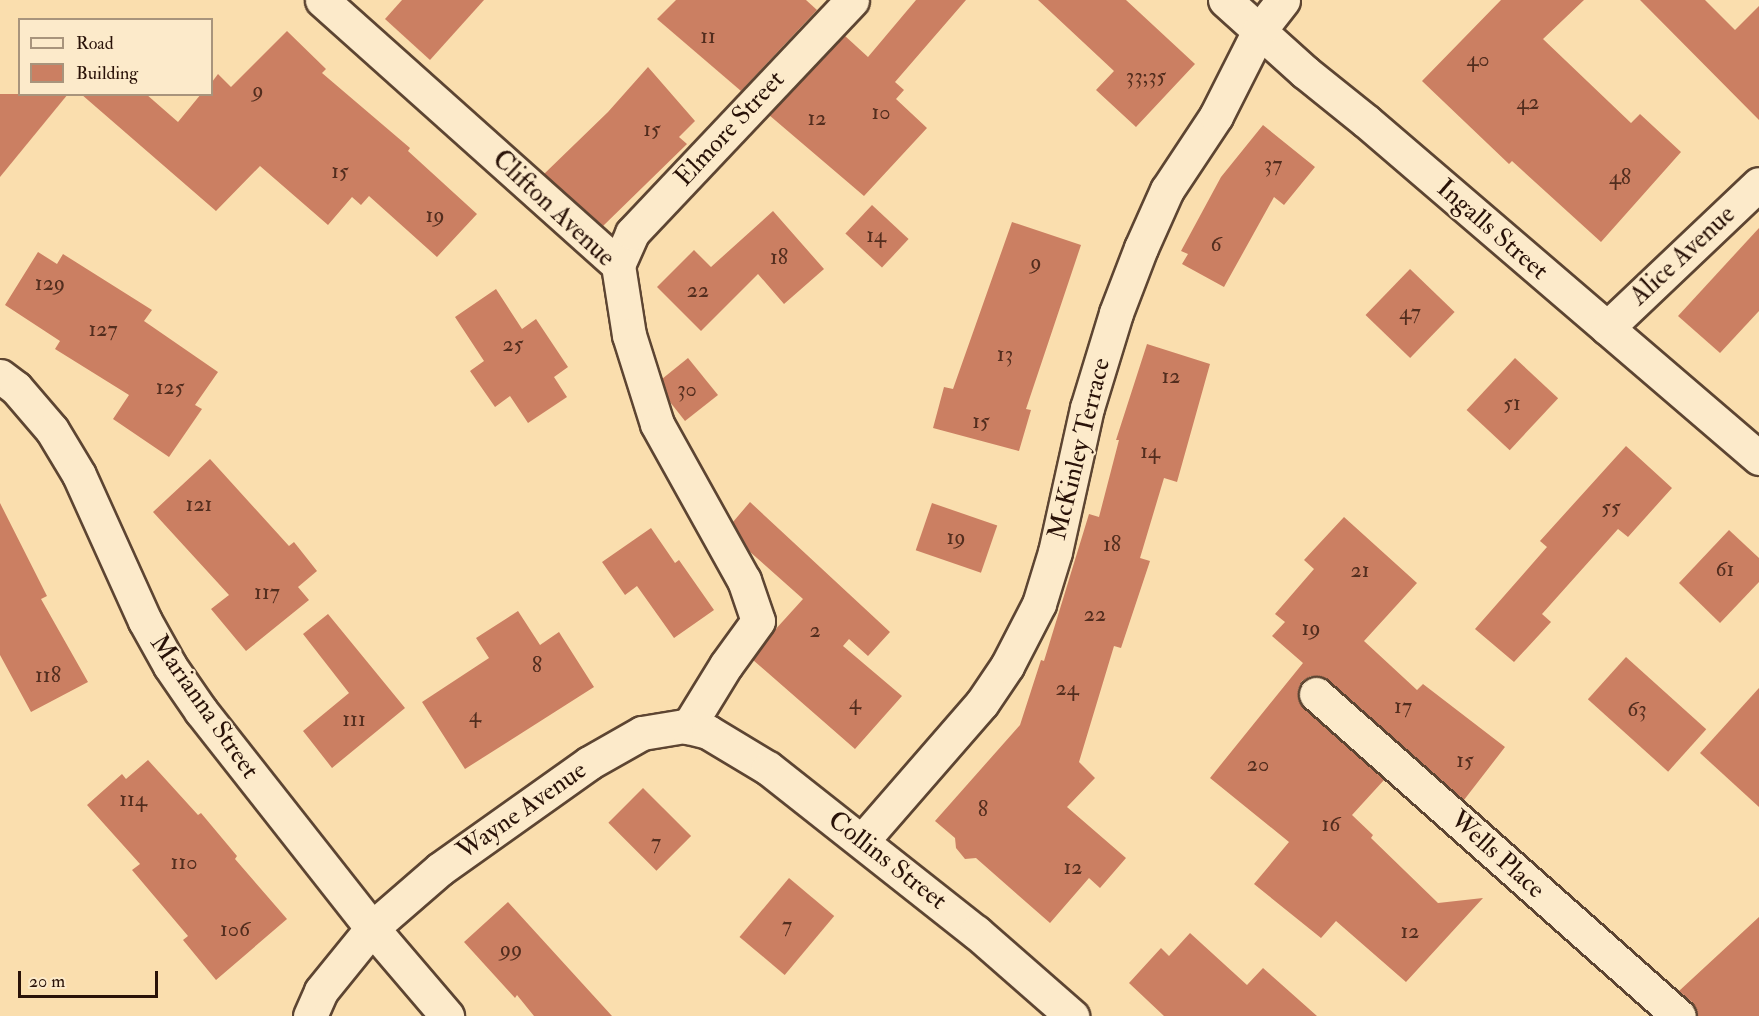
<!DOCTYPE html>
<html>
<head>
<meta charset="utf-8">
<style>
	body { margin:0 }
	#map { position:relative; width:1759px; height:1016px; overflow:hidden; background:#fadeae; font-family:"IM FELL Double Pica",serif }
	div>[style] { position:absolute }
	.building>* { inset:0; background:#cb7f62; transform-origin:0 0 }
	.roads { filter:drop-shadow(2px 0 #5d4532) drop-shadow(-2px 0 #5d4532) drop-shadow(0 2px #5d4532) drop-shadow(0 -2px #5d4532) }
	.minor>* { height:33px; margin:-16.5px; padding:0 16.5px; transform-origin:16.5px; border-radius:16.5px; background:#fceaca }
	span { translate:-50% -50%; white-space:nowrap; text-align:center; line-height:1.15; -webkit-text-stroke:4.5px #fceaca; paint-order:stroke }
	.number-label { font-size:22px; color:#522d1e }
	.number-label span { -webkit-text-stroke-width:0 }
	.street-label { font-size:26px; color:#291208 }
	.legend { position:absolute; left:18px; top:18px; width:195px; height:78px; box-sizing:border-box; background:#fceaca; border:2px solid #a8947c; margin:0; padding:8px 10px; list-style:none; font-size:18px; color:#291208 }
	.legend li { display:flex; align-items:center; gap:12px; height:30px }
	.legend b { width:30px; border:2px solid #a8947c }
	.scale { position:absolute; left:18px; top:971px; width:140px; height:27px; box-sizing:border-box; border:3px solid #291208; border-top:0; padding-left:8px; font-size:18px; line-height:21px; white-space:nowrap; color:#291208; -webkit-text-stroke:4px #fceaca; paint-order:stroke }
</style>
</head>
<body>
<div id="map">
	<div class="building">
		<div style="clip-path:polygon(402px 0,484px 0,430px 60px,385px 19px)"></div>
		<div style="clip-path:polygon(676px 0,806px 0,817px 10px,741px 91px,657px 19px)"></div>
		<div style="clip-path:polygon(916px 0,966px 0,895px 82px,904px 90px,896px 99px,927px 128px,864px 196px,769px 115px,844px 35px,868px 57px)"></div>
		<div style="clip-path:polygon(1038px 0,1126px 0,1195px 64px,1136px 127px,1096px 90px,1114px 71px)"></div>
		<div style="clip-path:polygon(1501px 0,1584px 0,1543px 39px,1631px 123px,1640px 114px,1681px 152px,1601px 242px,1512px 161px,1509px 164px,1422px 81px)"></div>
		<div style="clip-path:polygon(1640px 0,1705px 0,1735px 30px,1759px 6px,1759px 120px)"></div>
		<div style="clip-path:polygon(287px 31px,326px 69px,322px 73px,410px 148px,408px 151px,477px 214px,437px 257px,369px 196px,361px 205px,352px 197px,328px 225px,260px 166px,216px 211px,81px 94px,146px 94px,178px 122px,201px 94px,212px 94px,212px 82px,218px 74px,231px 87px)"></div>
		<div style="clip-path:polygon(648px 67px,695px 121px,679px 137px,687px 144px,603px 226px,544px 174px,608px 112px)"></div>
		<div style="clip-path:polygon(0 94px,68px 94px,0 177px)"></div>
		<div style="clip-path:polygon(1263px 125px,1315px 167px,1284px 205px,1274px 197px,1224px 287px,1182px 264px,1188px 254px,1181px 251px,1221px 177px)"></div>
		<div style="left:872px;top:205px;width:50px;height:39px;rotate:43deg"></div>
		<div style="clip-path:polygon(773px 211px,824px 269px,784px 304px,758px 274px,701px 331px,657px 287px,694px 250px,711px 267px)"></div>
		<div style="clip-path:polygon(1012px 222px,1081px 245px,1026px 409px,1031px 410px,1019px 451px,933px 428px,944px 387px,953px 389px)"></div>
		<div style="clip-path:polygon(1759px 228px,1759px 311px,1720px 353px,1678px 316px)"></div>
		<div style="clip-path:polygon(38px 252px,57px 264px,63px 254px,152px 310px,144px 321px,218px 372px,195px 405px,202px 409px,169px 457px,113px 419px,129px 395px,55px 349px,60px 341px,5px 305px)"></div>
		<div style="left:1410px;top:269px;width:62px;height:64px;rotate:44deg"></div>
		<div style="clip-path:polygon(496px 289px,522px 329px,536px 319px,568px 367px,554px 377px,567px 397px,528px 423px,510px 396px,495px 407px,470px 371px,484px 361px,455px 317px)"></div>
		<div style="clip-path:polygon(1147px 344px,1210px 364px,1177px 482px,1164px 478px,1140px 558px,1150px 561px,1121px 648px,1114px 646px,1079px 762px,1095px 778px,1067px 807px,1126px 858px,1100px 888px,1089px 878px,1050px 923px,976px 858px,965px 859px,956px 848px,955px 838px,935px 821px,1020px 725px,1041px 660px,1044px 661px,1089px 514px,1099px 517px,1119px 440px,1116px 440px)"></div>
		<div style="clip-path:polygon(688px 358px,718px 395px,685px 421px,670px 402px,662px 379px)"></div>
		<div style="left:1515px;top:358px;width:59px;height:71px;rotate:43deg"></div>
		<div style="clip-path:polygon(1626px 446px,1672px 488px,1628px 537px,1618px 529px,1542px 614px,1551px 622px,1514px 662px,1475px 629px,1547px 547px,1540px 541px)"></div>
		<div style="clip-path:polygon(210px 459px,289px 546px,294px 542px,317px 571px,298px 587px,309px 600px,246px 651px,211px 609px,229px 595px,153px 512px)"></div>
		<div style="clip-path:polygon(750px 502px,890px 632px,868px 656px,849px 639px,843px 646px,902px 696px,855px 749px,753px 660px,774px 631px,803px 599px,749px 551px,733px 522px)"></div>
		<div style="clip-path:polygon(0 503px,47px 596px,41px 599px,88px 682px,31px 712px,0 655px)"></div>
		<div style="left:932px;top:503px;width:69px;height:50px;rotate:19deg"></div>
		<div style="clip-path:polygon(1344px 517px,1417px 583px,1364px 641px,1417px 690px,1423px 684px,1505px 747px,1464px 800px,1328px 680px,1319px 676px,1311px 676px,1302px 681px,1298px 690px,1298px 699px,1304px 708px,1384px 780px,1352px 815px,1373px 835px,1371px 838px,1438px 903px,1483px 898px,1406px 982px,1336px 921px,1321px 938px,1254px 884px,1289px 842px,1210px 778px,1303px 663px,1272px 636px,1285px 622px,1275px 614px,1314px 569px,1304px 560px)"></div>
		<div style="clip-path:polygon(651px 528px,675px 563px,679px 560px,714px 610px,674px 638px,637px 586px,625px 595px,602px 562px)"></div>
		<div style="clip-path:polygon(1729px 530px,1759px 558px,1759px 582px,1720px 623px,1679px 583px)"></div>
		<div style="clip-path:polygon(518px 611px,540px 645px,559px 632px,594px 687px,465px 769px,422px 702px,489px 658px,476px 638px)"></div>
		<div style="clip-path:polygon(328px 614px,405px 708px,332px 768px,303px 731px,349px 693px,303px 634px)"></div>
		<div style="left:1626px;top:657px;width:108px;height:57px;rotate:42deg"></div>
		<div style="clip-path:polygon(1759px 688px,1759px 807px,1700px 753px)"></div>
		<div style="clip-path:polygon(148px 760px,198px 815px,201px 813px,237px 856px,235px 859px,287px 919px,216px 980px,183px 940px,188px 936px,132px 870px,140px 864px,87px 805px,122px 774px,126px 779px)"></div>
		<div style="left:643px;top:788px;width:68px;height:49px;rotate:45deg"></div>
		<div style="left:789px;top:878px;width:59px;height:77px;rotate:40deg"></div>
		<div style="clip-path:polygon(508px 902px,612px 1016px,534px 1016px,517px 995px,515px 998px,464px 942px)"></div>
		<div style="clip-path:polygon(1759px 917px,1759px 1016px,1697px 1016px,1692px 1002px,1679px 991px)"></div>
		<div style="clip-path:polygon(1190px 933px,1247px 985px,1263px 968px,1317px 1016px,1164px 1016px,1129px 983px,1161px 948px,1169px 956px)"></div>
	</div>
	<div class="roads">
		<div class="minor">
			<div style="left:322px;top:0;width:397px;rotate:41.8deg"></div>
			<div style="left:618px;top:265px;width:71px;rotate:81.1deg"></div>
			<div style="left:629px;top:335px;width:93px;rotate:72.5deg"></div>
			<div style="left:657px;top:424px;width:179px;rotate:60.9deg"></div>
			<div style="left:744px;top:580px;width:43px;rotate:71.1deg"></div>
			<div style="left:758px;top:621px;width:54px;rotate:126deg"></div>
			<div style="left:726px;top:665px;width:73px;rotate:121.5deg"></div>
			<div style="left:1225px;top:0;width:108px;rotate:42deg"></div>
			<div style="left:1305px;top:72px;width:78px;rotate:38.8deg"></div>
			<div style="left:1366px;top:121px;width:518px;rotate:40.61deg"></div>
			<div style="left:618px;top:265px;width:35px;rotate:-66deg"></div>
			<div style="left:632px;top:233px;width:320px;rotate:-46.6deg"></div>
			<div style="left:1607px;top:328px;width:209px;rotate:-43.5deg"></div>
			<div style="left:0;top:376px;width:20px;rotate:37deg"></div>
			<div style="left:16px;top:388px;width:55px;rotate:49.4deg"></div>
			<div style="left:52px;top:430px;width:52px;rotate:59deg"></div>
			<div style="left:79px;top:475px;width:160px;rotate:65.7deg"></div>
			<div style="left:145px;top:621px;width:51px;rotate:60.9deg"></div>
			<div style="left:170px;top:666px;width:55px;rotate:55.4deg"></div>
			<div style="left:201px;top:711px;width:267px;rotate:51.8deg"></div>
			<div style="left:366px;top:921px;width:125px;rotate:49.5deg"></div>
			<div style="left:1316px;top:694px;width:485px;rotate:41.6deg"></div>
			<div style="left:862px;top:841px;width:183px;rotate:-49deg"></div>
			<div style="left:982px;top:703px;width:45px;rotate:-56deg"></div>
			<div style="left:1007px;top:666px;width:70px;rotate:-62.7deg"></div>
			<div style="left:1039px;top:604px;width:54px;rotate:-72.9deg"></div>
			<div style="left:1055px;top:552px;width:148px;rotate:-77.5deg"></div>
			<div style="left:1087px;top:408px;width:99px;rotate:-73deg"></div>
			<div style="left:1116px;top:313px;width:70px;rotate:-69deg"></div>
			<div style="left:1141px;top:248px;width:64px;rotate:-65.9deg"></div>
			<div style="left:1167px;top:190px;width:89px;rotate:-56.5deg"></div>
			<div style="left:1216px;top:116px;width:95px;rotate:-63.2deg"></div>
			<div style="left:1259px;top:31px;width:39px;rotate:-52deg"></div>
			<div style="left:310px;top:1016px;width:27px;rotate:-66deg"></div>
			<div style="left:321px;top:991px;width:81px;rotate:-51deg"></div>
			<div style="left:372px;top:928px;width:90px;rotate:-40.9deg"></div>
			<div style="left:440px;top:869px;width:183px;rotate:-35.4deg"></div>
			<div style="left:589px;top:763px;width:61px;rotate:-29.5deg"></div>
			<div style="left:642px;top:733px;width:43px;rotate:-9.5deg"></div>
			<div style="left:684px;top:726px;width:25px;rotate:14deg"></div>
			<div style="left:708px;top:732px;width:70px;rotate:31deg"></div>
			<div style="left:768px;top:768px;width:265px;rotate:38.3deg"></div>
			<div style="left:976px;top:932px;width:128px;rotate:41.2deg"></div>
		</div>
	</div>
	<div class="number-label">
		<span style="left:708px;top:37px">11</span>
		<span style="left:1478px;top:60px">40</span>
		<span style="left:1146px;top:77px">33;35</span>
		<span style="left:258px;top:91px">9</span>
		<span style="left:1528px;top:103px">42</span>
		<span style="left:881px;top:113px">10</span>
		<span style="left:817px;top:119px">12</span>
		<span style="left:652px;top:130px">15</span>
		<span style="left:1273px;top:165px">37</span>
		<span style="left:340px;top:172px">15</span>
		<span style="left:1620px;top:178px">48</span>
		<span style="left:435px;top:216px">19</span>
		<span style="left:876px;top:236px">14</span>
		<span style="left:1216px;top:245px">6</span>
		<span style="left:779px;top:258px">18</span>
		<span style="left:1036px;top:263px">9</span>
		<span style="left:50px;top:284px">129</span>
		<span style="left:698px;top:291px">22</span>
		<span style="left:1410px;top:313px">47</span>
		<span style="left:103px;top:330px">127</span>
		<span style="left:513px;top:345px">25</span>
		<span style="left:1005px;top:355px">13</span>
		<span style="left:1171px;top:377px">12</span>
		<span style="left:170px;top:388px">125</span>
		<span style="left:687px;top:390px">30</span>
		<span style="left:1512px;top:404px">51</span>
		<span style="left:981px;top:422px">15</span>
		<span style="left:1150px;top:452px">14</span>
		<span style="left:199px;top:505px">121</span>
		<span style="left:1611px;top:508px">55</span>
		<span style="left:956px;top:538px">19</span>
		<span style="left:1112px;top:545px">18</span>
		<span style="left:1725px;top:570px">61</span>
		<span style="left:1360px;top:571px">21</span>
		<span style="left:267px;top:593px">117</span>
		<span style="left:1095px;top:615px">22</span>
		<span style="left:1311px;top:629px">19</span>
		<span style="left:815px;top:631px">2</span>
		<span style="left:537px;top:666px">8</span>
		<span style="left:48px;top:676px">118</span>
		<span style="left:1067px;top:689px">24</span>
		<span style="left:855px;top:703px">4</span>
		<span style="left:1403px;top:707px">17</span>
		<span style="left:1637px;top:710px">63</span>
		<span style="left:475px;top:716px">4</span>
		<span style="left:354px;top:720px">111</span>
		<span style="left:1465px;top:761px">15</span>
		<span style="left:1258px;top:765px">20</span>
		<span style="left:133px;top:800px">114</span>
		<span style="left:983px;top:810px">8</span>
		<span style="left:1331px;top:825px">16</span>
		<span style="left:656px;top:843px">7</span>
		<span style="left:184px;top:863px">110</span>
		<span style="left:1073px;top:868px">12</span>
		<span style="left:787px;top:926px">7</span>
		<span style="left:235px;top:930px">106</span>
		<span style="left:1410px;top:932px">12</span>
		<span style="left:511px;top:950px">99</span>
	</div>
	<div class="street-label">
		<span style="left:730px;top:129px;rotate:-47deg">Elmore Street</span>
		<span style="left:553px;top:209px;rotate:43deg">Clifton Avenue</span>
		<span style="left:1492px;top:230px;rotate:41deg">Ingalls Street</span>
		<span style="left:1683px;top:256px;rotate:-43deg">Alice Avenue</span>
		<span style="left:1080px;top:449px;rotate:-76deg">McKinley Terrace</span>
		<span style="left:204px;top:707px;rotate:55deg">Marianna Street</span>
		<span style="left:522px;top:811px;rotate:-35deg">Wayne Avenue</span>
		<span style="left:1497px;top:855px;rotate:42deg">Wells Place</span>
		<span style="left:887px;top:861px;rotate:38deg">Collins Street</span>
	</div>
	<ul class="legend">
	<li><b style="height:8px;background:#fceaca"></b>Road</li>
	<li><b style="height:16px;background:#cb7f62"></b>Building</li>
	</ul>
	<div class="scale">20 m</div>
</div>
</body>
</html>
